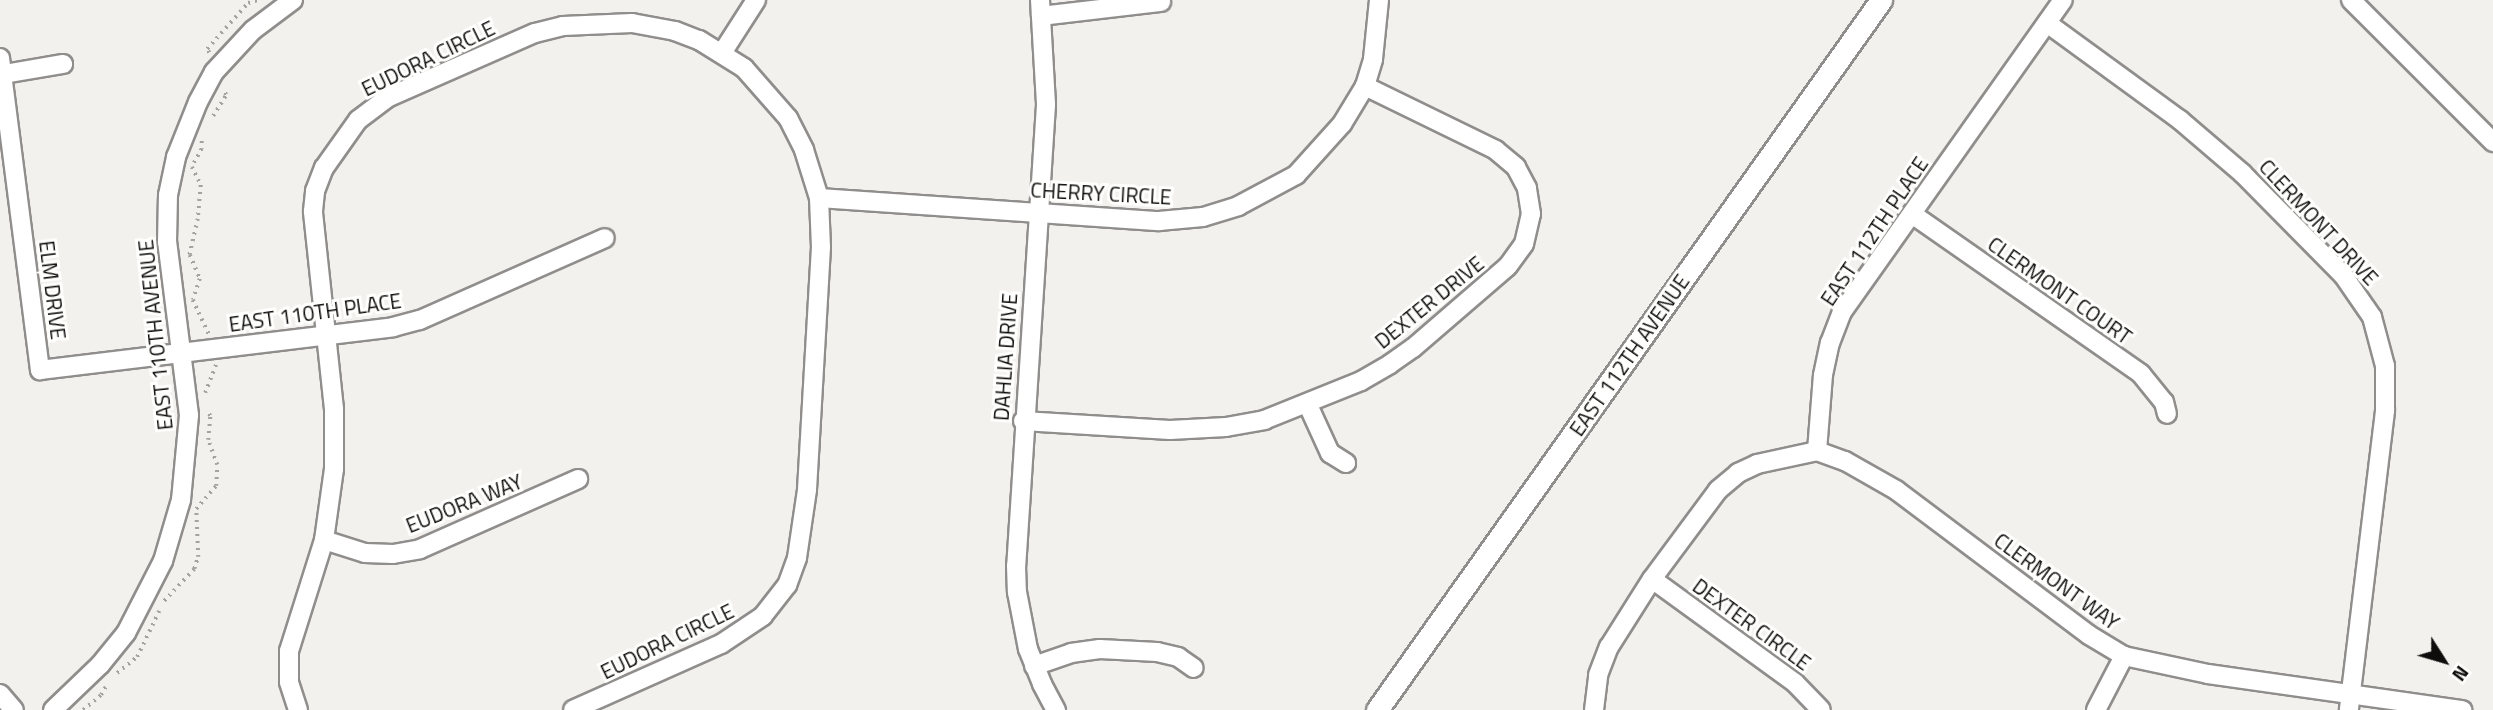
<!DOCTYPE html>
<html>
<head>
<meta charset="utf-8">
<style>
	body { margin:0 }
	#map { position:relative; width:2493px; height:710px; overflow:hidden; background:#f3f1ee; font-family:"Titillium Web",sans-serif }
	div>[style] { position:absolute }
	.path>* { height:3.5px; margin-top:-1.75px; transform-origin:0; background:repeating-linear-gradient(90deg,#a5a3a1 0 2px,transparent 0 7px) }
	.roads { filter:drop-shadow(2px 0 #908e8c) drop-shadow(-2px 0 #908e8c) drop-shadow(0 2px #908e8c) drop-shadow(0 -2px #908e8c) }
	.minor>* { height:18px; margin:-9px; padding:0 9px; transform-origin:9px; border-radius:9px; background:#fff }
	.tertiary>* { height:21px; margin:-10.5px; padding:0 10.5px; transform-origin:10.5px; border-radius:10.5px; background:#fff }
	span { translate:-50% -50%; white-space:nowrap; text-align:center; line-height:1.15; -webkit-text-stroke:6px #fffffe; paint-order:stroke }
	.street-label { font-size:21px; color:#0e0d0c }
	.north { position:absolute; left:2409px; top:626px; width:70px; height:70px; -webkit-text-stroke:5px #fffffe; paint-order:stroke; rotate:127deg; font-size:19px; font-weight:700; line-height:28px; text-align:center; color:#0e0d0c }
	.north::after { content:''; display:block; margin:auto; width:24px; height:32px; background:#0e0d0c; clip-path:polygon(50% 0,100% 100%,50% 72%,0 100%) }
</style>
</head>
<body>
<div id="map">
	<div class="path">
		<div style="left:209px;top:53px;width:4px;rotate:-117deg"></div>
		<div style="left:207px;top:49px;width:62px;rotate:-48.3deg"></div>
		<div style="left:248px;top:3px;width:10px;rotate:-17deg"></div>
		<div style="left:213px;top:116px;width:25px;rotate:-58deg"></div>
		<div style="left:226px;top:95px;width:6px;rotate:-121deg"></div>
		<div style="left:202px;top:141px;width:8px;rotate:90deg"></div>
		<div style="left:202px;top:149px;width:21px;rotate:119deg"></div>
		<div style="left:192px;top:167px;width:20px;rotate:63deg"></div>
		<div style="left:201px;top:185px;width:34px;rotate:95deg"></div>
		<div style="left:198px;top:219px;width:37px;rotate:103deg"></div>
		<div style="left:190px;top:255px;width:26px;rotate:67deg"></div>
		<div style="left:200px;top:279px;width:22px;rotate:108deg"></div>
		<div style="left:193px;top:300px;width:38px;rotate:65deg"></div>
		<div style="left:205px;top:393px;width:30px;rotate:-69deg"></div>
		<div style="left:164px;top:601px;width:44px;rotate:-46.8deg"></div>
		<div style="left:194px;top:569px;width:13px;rotate:-72deg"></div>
		<div style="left:198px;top:557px;width:48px;rotate:-92.4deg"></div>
		<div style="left:196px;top:509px;width:30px;rotate:-49deg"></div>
		<div style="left:216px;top:486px;width:21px;rotate:-87deg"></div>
		<div style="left:217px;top:465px;width:27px;rotate:-110deg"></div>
		<div style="left:208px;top:440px;width:24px;rotate:-85deg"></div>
		<div style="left:210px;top:416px;width:6px;rotate:-121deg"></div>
		<div style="left:117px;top:673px;width:26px;rotate:-39deg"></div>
		<div style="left:137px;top:657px;width:51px;rotate:-64.4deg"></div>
		<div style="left:83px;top:710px;width:23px;rotate:-40deg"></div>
		<div style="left:101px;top:695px;width:13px;rotate:-61deg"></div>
	</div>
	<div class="roads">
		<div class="minor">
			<div style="left:1040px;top:0;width:105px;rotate:86.7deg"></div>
			<div style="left:1046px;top:105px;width:462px;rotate:93.7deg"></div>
			<div style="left:1016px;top:566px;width:26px;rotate:88deg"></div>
			<div style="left:1017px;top:592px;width:58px;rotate:79.1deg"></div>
			<div style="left:1028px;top:649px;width:38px;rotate:68deg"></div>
			<div style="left:1042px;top:684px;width:30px;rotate:62deg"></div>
			<div style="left:2351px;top:0;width:201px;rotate:45deg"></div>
			<div style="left:1041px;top:16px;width:121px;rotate:-6.7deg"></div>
			<div style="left:2047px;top:23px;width:165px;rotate:36.1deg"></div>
			<div style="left:2180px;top:120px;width:82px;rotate:40.5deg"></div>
			<div style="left:2242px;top:173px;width:144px;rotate:45.3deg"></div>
			<div style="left:2343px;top:275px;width:51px;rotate:55.4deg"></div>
			<div style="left:2372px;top:317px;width:51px;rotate:75.1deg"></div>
			<div style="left:2385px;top:366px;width:45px;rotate:90deg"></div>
			<div style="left:2385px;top:411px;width:301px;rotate:96.9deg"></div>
			<div style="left:722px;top:53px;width:63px;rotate:-57.3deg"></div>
			<div style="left:0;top:58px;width:315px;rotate:82.7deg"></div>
			<div style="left:40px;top:370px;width:356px;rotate:-6.9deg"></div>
			<div style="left:393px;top:327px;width:28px;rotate:-15deg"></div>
			<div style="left:420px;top:320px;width:202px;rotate:-23.9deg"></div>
			<div style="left:4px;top:74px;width:60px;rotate:-9.6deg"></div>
			<div style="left:819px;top:198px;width:341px;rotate:3.9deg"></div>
			<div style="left:1159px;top:221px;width:44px;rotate:-5.2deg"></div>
			<div style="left:1203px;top:217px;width:37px;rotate:-17deg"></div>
			<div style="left:1238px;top:206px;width:66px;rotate:-28.1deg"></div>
			<div style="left:1296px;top:175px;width:69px;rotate:-48deg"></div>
			<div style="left:1342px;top:124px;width:44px;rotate:-58.8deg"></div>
			<div style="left:1365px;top:86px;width:28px;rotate:-73deg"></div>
			<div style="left:1373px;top:59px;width:59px;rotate:-84.2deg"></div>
			<div style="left:1912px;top:214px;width:279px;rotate:34.9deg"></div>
			<div style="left:2141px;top:374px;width:36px;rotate:51deg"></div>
			<div style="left:2164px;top:402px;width:12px;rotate:76deg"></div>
			<div style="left:1308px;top:405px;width:53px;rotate:65.4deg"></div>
			<div style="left:1330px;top:453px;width:19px;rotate:32deg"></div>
			<div style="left:1023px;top:421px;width:147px;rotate:3.5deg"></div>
			<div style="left:1170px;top:430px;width:56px;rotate:-3.1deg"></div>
			<div style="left:1226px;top:427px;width:39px;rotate:-10deg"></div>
			<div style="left:1264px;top:420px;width:105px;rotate:-21.9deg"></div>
			<div style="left:1361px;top:381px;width:34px;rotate:-30deg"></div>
			<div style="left:1390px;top:364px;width:28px;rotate:-35deg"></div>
			<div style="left:1413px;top:348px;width:125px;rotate:-40.8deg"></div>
			<div style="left:1508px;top:266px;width:27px;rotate:-54deg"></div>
			<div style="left:1524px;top:244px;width:31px;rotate:-77deg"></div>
			<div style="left:1531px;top:214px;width:26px;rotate:-99deg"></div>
			<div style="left:1527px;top:188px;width:24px;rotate:-118deg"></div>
			<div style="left:1516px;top:167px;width:26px;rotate:-140deg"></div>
			<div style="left:1496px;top:150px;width:146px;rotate:-154deg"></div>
			<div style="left:1817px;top:451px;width:76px;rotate:-85.5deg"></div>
			<div style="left:1823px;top:375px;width:33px;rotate:-78deg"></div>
			<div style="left:1830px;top:343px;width:33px;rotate:-69deg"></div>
			<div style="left:1842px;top:312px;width:382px;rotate:-54.7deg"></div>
			<div style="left:324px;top:540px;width:43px;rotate:17.6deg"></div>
			<div style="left:365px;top:553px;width:28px;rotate:2deg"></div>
			<div style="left:393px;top:554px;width:27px;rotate:-10deg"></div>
			<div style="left:420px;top:549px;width:173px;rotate:-23.9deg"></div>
			<div style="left:1652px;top:579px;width:177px;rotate:36deg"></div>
			<div style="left:1795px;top:683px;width:37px;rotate:46deg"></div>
			<div style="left:1034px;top:666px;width:39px;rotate:-19deg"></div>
			<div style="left:1071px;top:653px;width:29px;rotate:-8deg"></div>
			<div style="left:1100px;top:649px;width:57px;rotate:3deg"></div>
			<div style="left:1157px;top:652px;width:22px;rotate:13deg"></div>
			<div style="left:1178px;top:657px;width:19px;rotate:35deg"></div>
			<div style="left:0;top:694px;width:21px;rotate:49deg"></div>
			<div style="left:53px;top:710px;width:65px;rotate:-43.8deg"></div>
			<div style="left:100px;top:665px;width:41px;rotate:-50.9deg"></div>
			<div style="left:126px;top:633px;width:81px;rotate:-62.8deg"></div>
			<div style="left:163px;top:561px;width:64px;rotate:-73.6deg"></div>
			<div style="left:181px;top:500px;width:85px;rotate:-84.6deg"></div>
			<div style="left:189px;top:415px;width:174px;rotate:-97.2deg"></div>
			<div style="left:167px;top:242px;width:47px;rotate:-88.8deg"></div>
			<div style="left:168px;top:195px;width:39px;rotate:-78deg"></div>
			<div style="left:176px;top:157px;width:59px;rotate:-68.2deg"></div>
			<div style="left:198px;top:102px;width:34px;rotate:-62deg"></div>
			<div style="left:214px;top:72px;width:57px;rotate:-47.1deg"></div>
			<div style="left:253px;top:30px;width:50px;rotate:-36.9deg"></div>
			<div style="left:298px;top:710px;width:29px;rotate:-108deg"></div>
			<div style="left:289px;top:682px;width:31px;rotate:-90deg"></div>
			<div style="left:289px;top:651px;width:116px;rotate:-72.5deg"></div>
			<div style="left:324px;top:540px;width:72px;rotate:-82deg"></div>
			<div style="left:334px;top:469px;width:60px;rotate:-90deg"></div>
			<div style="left:334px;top:409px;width:199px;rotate:-96.1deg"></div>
			<div style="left:313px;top:211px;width:20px;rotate:-84deg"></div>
			<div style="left:315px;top:191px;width:25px;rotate:-69deg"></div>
			<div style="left:324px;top:168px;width:59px;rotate:-54.7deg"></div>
			<div style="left:358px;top:120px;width:39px;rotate:-37deg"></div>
			<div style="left:389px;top:97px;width:159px;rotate:-23.7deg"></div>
			<div style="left:535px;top:33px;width:29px;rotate:-14deg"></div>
			<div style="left:563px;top:26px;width:69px;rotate:-2.5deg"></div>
			<div style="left:632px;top:23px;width:44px;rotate:10.5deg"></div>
			<div style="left:675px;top:31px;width:26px;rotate:21deg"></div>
			<div style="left:699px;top:40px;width:53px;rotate:31.9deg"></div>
			<div style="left:744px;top:68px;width:67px;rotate:48.7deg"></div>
			<div style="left:788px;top:118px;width:36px;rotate:63deg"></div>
			<div style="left:804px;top:150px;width:50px;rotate:72.6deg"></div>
			<div style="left:819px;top:198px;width:49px;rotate:87.7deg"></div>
			<div style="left:821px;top:247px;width:243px;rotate:93.3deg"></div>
			<div style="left:807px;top:490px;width:69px;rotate:98.4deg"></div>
			<div style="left:797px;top:558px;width:29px;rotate:110deg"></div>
			<div style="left:787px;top:585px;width:39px;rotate:128deg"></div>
			<div style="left:763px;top:616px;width:50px;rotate:146.3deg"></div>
			<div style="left:721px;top:644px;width:162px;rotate:156deg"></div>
			<div style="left:1594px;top:710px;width:35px;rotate:-83deg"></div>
			<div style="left:1598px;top:675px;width:30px;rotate:-69deg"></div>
			<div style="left:1609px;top:647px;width:80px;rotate:-57.7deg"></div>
			<div style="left:1652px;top:579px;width:111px;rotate:-53.4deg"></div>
			<div style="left:1718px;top:490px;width:26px;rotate:-40deg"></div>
			<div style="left:1738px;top:473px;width:21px;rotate:-25deg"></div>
			<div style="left:1757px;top:464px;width:61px;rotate:-12.2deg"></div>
			<div style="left:1817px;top:451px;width:30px;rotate:20deg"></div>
			<div style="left:1845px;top:461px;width:59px;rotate:29.6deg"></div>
			<div style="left:1896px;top:490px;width:241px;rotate:36.9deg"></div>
			<div style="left:2089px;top:635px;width:41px;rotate:31deg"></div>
			<div style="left:2124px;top:656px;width:86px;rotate:12.1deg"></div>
			<div style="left:2208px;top:674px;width:257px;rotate:8.1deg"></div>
			<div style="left:2096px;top:710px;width:61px;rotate:-62.6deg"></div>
		</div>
		<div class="tertiary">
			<div style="left:1377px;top:710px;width:871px;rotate:-54.63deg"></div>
		</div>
	</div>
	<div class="street-label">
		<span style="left:428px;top:58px;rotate:-26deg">EUDORA CIRCLE</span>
		<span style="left:1101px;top:193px;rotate:3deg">CHERRY CIRCLE</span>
		<span style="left:2319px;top:222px;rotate:47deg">CLERMONT DRIVE</span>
		<span style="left:1874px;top:231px;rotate:-56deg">EAST 112TH PLACE</span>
		<span style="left:53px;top:290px;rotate:83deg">ELM DRIVE</span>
		<span style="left:2060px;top:290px;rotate:35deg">CLERMONT COURT</span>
		<span style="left:1429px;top:302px;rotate:-39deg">DEXTER DRIVE</span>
		<span style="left:315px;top:312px;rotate:-8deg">EAST 110TH PLACE</span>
		<span style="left:155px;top:335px;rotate:-96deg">EAST 110TH AVENUE</span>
		<span style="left:1629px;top:355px;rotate:-55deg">EAST 112TH AVENUE</span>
		<span style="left:1005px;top:357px;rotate:-86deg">DAHLIA DRIVE</span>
		<span style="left:464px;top:503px;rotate:-22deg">EUDORA WAY</span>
		<span style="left:2057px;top:581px;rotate:36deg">CLERMONT WAY</span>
		<span style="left:1752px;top:624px;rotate:36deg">DEXTER CIRCLE</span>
		<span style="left:667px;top:641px;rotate:-26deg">EUDORA CIRCLE</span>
	</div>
	<div class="north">N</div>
</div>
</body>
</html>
